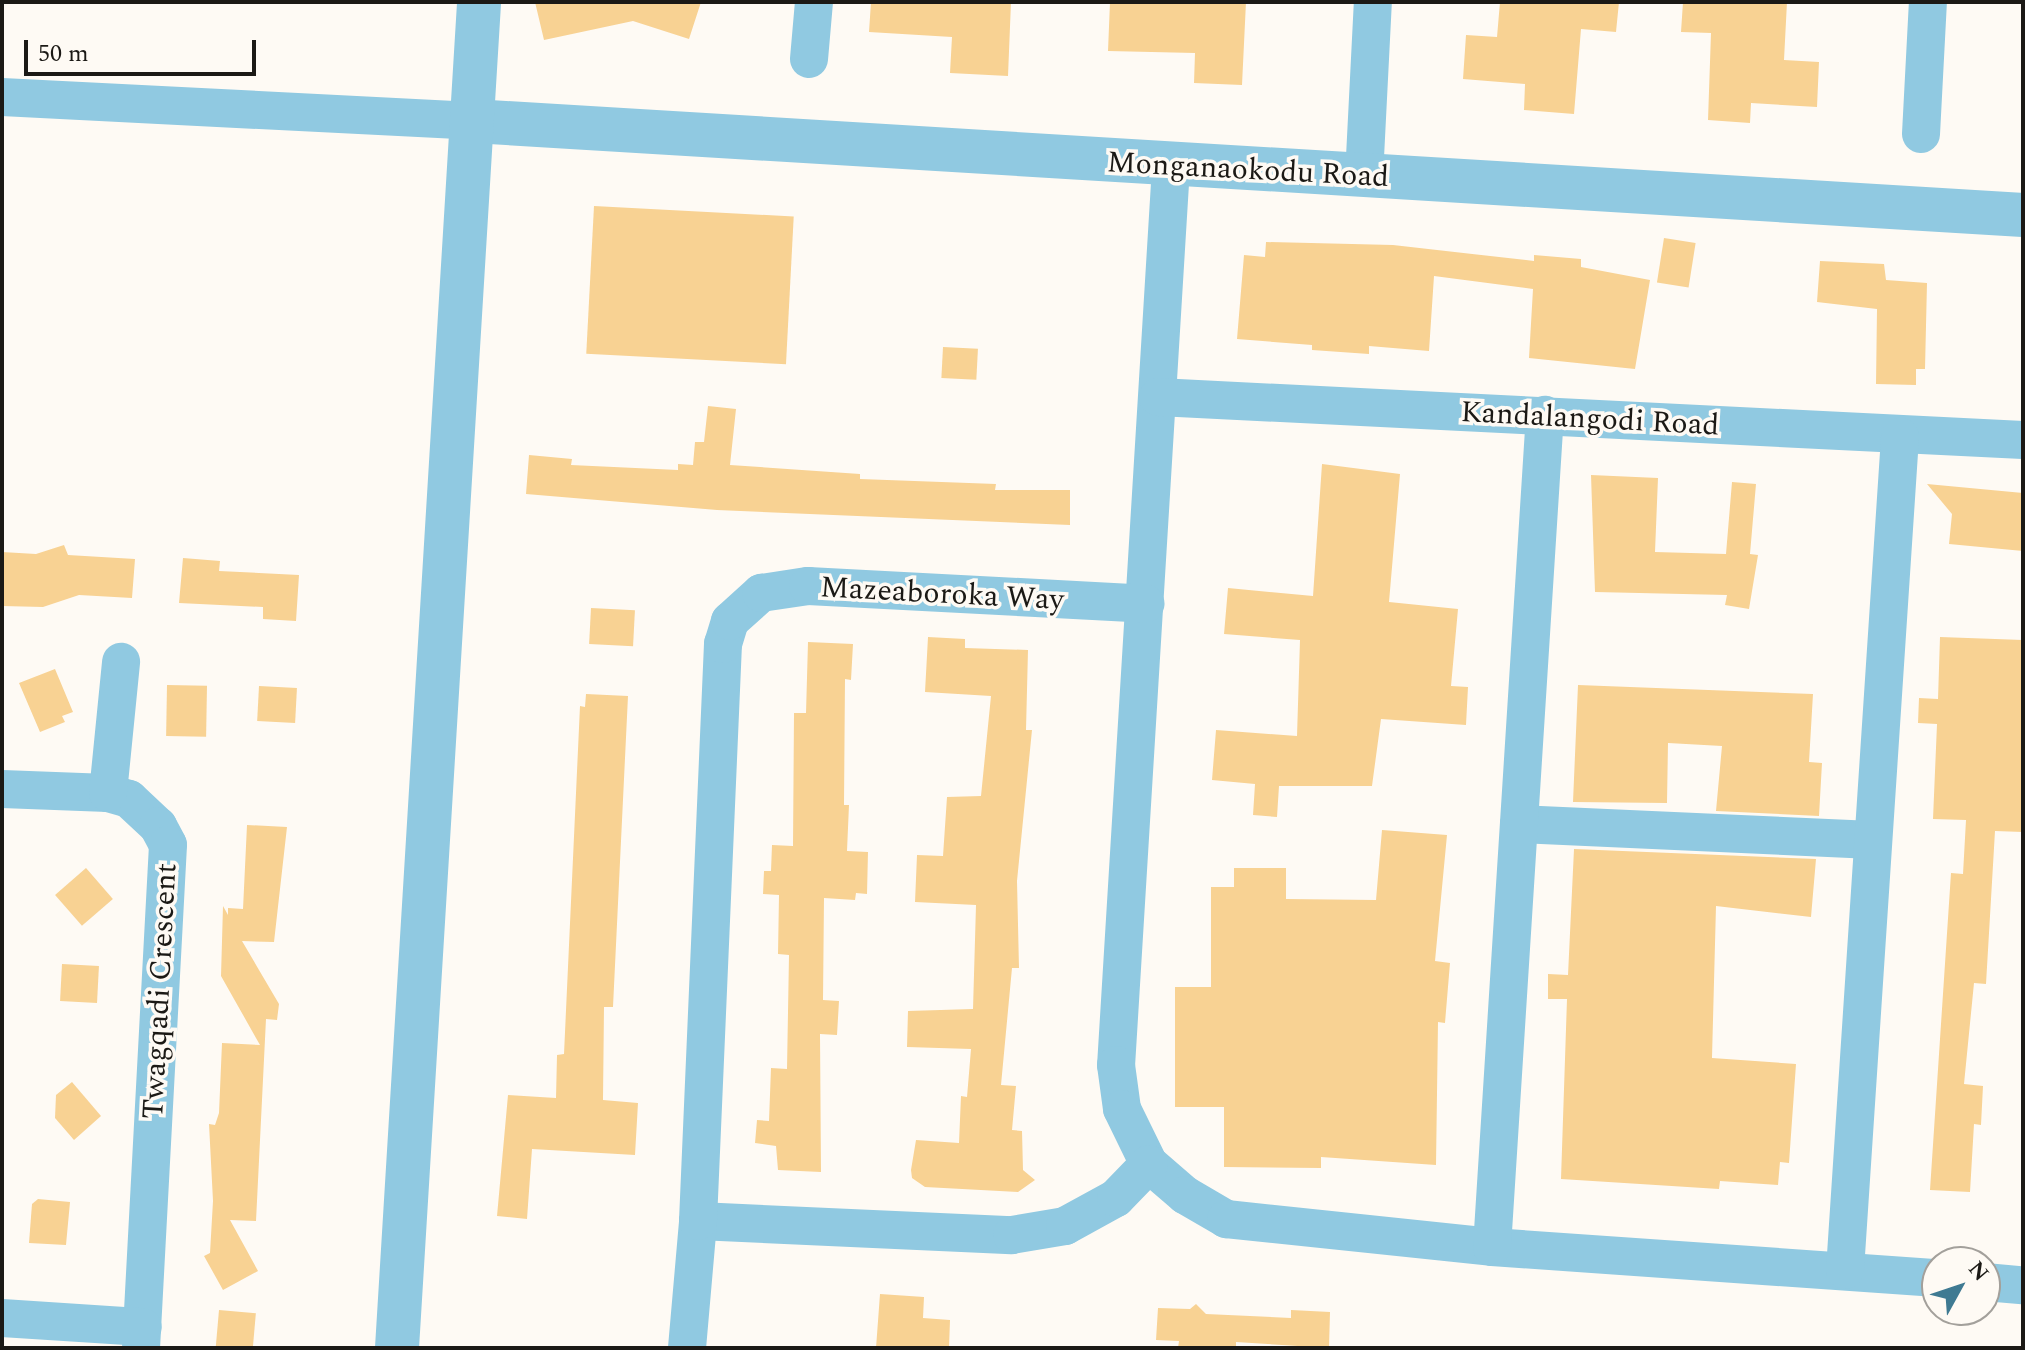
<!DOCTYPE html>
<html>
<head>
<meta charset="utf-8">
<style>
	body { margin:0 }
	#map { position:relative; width:2025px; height:1350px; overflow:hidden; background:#fefaf4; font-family:Spectral,serif }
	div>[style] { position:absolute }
	.building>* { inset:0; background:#f8d293; transform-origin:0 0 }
	.minor>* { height:38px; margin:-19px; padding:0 19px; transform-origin:19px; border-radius:19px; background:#90c9e1 }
	.tertiary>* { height:44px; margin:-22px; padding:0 22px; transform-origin:22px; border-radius:22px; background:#90c9e1 }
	span { translate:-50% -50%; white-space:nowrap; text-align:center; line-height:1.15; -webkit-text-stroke:7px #fefaf4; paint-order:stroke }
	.street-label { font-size:30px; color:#1b1915 }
	.frame { position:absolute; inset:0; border:4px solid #1b1915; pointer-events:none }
	.north { position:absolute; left:1921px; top:1246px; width:80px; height:80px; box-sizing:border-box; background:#fefaf4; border:2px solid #a3a09b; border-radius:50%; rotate:50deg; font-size:22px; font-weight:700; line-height:32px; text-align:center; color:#1b1915 }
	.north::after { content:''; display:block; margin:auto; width:28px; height:36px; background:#3f7a92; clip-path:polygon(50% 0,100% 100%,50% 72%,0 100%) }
	.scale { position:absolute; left:24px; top:40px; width:232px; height:36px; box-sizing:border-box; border:4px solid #1b1915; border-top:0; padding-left:10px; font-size:24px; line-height:28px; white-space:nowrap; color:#1b1915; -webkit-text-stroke:6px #fefaf4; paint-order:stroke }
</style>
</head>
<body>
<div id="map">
	<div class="building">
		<div style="clip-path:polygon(535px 2px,701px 2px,689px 39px,633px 21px,544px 40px)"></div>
		<div style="clip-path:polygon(871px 2px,1011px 2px,1008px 76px,950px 73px,952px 37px,869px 32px)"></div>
		<div style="clip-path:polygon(1110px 2px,1246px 2px,1242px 85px,1194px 83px,1195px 53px,1108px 51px)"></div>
		<div style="clip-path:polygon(1500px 2px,1619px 2px,1616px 32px,1581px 29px,1574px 114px,1524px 110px,1525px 84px,1463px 79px,1466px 35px,1497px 37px)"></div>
		<div style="clip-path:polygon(1683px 2px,1787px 2px,1784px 60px,1819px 62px,1817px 107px,1751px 103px,1750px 123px,1708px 120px,1711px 33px,1681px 32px)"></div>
		<div style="left:594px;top:206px;width:200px;height:148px;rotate:3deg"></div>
		<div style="left:1664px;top:238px;width:32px;height:45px;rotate:9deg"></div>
		<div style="clip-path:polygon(1266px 242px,1393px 245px,1534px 261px,1534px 255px,1581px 259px,1581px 267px,1650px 280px,1635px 369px,1529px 358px,1533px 289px,1434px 276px,1429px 351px,1369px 346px,1369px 354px,1312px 350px,1312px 345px,1237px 339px,1244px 255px,1265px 257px)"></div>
		<div style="clip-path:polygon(1820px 261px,1884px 264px,1886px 280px,1927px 283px,1925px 369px,1916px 369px,1916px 385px,1876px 384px,1877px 309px,1817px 302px)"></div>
		<div style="left:943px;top:347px;width:35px;height:31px;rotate:3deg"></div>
		<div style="clip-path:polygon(708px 406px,736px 409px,730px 465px,860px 474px,860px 479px,996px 484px,995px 490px,1070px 490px,1070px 525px,717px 510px,526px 494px,529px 455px,572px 459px,571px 465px,678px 470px,678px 464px,693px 465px,695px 442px,704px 442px)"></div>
		<div style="clip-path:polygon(1322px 464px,1400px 474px,1389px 602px,1458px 609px,1451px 686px,1468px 687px,1466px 725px,1381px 719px,1372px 786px,1279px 786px,1277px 817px,1253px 815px,1255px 784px,1212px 780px,1216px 730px,1297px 736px,1300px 640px,1224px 634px,1228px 588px,1313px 596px)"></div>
		<div style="clip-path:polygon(1591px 475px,1658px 478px,1655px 552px,1726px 554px,1732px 482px,1756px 484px,1750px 554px,1758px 555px,1749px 609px,1725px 605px,1727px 595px,1595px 592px)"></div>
		<div style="clip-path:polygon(1927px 484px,2023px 493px,2023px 551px,1949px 544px,1952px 514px)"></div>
		<div style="clip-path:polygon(64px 545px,68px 555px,135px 559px,132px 598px,79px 595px,43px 607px,2px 606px,2px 552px,36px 554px)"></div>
		<div style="clip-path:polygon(183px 558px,220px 561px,219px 571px,299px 575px,296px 621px,263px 619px,263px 607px,179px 603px)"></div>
		<div style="left:591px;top:608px;width:44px;height:36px;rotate:3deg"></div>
		<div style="clip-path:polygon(928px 637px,965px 639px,965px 648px,1028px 650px,1026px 730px,1032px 730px,1017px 881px,1019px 968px,1012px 968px,1001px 1085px,1016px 1086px,1012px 1130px,1022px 1131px,1023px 1170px,1035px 1180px,1018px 1192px,925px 1187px,912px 1178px,911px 1170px,916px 1140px,959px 1143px,961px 1096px,967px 1097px,971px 1049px,907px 1047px,908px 1011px,973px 1009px,976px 905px,915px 902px,917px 855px,943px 856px,947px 797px,981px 796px,991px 696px,925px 692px)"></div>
		<div style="clip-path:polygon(1940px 637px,2023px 640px,2023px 832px,1995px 831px,1986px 984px,1974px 983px,1964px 1084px,1983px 1086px,1981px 1125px,1974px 1124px,1970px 1192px,1930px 1190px,1951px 873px,1963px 874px,1966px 820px,1933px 819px,1937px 724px,1918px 723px,1919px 698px,1938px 699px)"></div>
		<div style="clip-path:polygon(808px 642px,853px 644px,851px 680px,845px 679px,844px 805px,849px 805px,847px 851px,868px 852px,867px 894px,856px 893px,855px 900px,824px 898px,823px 1000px,839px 1001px,837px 1035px,820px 1034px,821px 1172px,778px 1170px,776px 1146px,755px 1143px,757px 1120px,769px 1121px,771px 1068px,787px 1069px,789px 955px,778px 954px,779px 895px,763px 894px,764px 871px,771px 871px,772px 845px,793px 846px,794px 713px,806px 713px)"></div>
		<div style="clip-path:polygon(55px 669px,73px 712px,62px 716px,65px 722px,40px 732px,19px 683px)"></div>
		<div style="left:167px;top:685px;width:40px;height:51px;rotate:1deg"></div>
		<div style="clip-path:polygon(1578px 685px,1813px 694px,1809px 762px,1822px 763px,1819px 816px,1716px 811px,1722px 746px,1668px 743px,1667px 803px,1573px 802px)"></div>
		<div style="left:259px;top:686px;width:38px;height:35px;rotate:3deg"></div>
		<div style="clip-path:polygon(586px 694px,628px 696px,613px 1007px,604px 1007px,603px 1100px,638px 1103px,635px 1155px,532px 1149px,527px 1219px,497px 1216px,508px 1095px,556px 1098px,557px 1055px,564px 1054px,580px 706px,585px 707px)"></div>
		<div style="clip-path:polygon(247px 825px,287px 827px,274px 942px,242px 941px,279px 1004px,277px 1020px,266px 1019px,256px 1221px,230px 1220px,258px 1271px,223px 1290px,204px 1256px,210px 1253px,213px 1201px,209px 1124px,215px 1125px,219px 1113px,222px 1043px,260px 1045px,221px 976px,223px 906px,228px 915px,228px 908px,243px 909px)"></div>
		<div style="clip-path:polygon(1382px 830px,1447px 835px,1435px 961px,1450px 963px,1445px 1023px,1438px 1022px,1436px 1165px,1321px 1157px,1321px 1168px,1224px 1167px,1224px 1107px,1175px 1107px,1175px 987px,1211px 987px,1211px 887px,1234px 887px,1234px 868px,1286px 868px,1286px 899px,1376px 900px)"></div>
		<div style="clip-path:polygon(1574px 849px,1816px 859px,1811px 917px,1716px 906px,1712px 1058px,1796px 1064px,1789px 1163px,1780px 1162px,1778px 1185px,1720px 1181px,1719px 1189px,1561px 1179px,1567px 999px,1548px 999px,1548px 974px,1568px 975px)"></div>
		<div style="left:86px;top:868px;width:41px;height:41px;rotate:49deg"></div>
		<div style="left:62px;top:964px;width:37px;height:37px;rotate:3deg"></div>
		<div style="clip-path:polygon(72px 1082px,101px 1116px,74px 1140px,55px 1118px,56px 1095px)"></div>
		<div style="clip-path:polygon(38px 1199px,70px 1202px,66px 1245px,29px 1243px,32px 1204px)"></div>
		<div style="clip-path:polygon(880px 1294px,924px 1297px,923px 1318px,950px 1320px,949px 1348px,876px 1348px)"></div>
		<div style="clip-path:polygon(1196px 1304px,1206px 1314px,1291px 1318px,1291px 1310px,1330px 1312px,1329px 1348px,1236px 1342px,1236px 1348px,1178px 1348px,1179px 1341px,1156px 1340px,1158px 1308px,1190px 1309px)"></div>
		<div style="left:219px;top:1310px;width:37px;height:38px;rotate:5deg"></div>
	</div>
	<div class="minor">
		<div style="left:809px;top:59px;width:57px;rotate:-85deg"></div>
		<div style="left:2px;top:97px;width:472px;rotate:2.9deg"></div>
		<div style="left:1921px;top:134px;width:132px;rotate:-87deg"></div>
		<div style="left:1171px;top:167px;width:900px;rotate:93.5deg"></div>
		<div style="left:1116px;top:1065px;width:44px;rotate:82.2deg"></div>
		<div style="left:1122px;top:1109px;width:61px;rotate:63.9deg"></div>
		<div style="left:1149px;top:1164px;width:48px;rotate:40.7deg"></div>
		<div style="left:1185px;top:1195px;width:48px;rotate:30.3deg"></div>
		<div style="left:1226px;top:1219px;width:267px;rotate:6deg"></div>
		<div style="left:1492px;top:1247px;width:446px;rotate:4deg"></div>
		<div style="left:1364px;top:177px;width:175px;rotate:-87.1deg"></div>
		<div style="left:1158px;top:397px;width:866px;rotate:2.85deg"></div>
		<div style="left:2px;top:789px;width:106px;rotate:2.2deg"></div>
		<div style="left:108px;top:793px;width:22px;rotate:16deg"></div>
		<div style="left:129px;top:799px;width:40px;rotate:43deg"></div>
		<div style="left:158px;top:826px;width:21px;rotate:62deg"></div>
		<div style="left:168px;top:845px;width:504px;rotate:93.07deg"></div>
		<div style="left:108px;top:793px;width:132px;rotate:-84.3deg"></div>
		<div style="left:1519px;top:824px;width:354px;rotate:2.6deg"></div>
		<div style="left:698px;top:1221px;width:314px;rotate:2.6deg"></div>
		<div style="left:1012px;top:1235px;width:54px;rotate:-9.6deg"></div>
		<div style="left:1065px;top:1226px;width:58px;rotate:-28.8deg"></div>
		<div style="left:1116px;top:1198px;width:47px;rotate:-45.9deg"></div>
		<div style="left:1492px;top:1247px;width:834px;rotate:-86.36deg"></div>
		<div style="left:1845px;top:1270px;width:835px;rotate:-86.22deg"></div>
		<div style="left:1985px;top:1282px;width:38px;rotate:5deg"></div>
		<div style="left:2px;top:1318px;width:141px;rotate:3.7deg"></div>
		<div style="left:687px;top:1348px;width:127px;rotate:-85deg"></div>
		<div style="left:698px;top:1221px;width:578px;rotate:-87.52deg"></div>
		<div style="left:723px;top:644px;width:24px;rotate:-73deg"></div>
		<div style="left:730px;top:621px;width:42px;rotate:-42.1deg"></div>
		<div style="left:761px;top:593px;width:48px;rotate:-8.5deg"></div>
		<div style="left:808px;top:586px;width:338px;rotate:3deg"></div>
	</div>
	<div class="tertiary">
		<div style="left:473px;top:121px;width:1553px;rotate:3.47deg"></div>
		<div style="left:397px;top:1348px;width:1348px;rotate:-86.51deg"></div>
	</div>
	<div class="street-label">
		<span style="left:1248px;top:170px;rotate:3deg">Monganaokodu Road</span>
		<span style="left:1590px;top:419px;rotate:3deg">Kandalangodi Road</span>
		<span style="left:942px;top:594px;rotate:3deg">Mazeaboroka Way</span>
		<span style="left:160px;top:991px;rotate:-87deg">Twagqadi Crescent</span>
	</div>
	<div class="frame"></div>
	<div class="north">N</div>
	<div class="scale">50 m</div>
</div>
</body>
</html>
